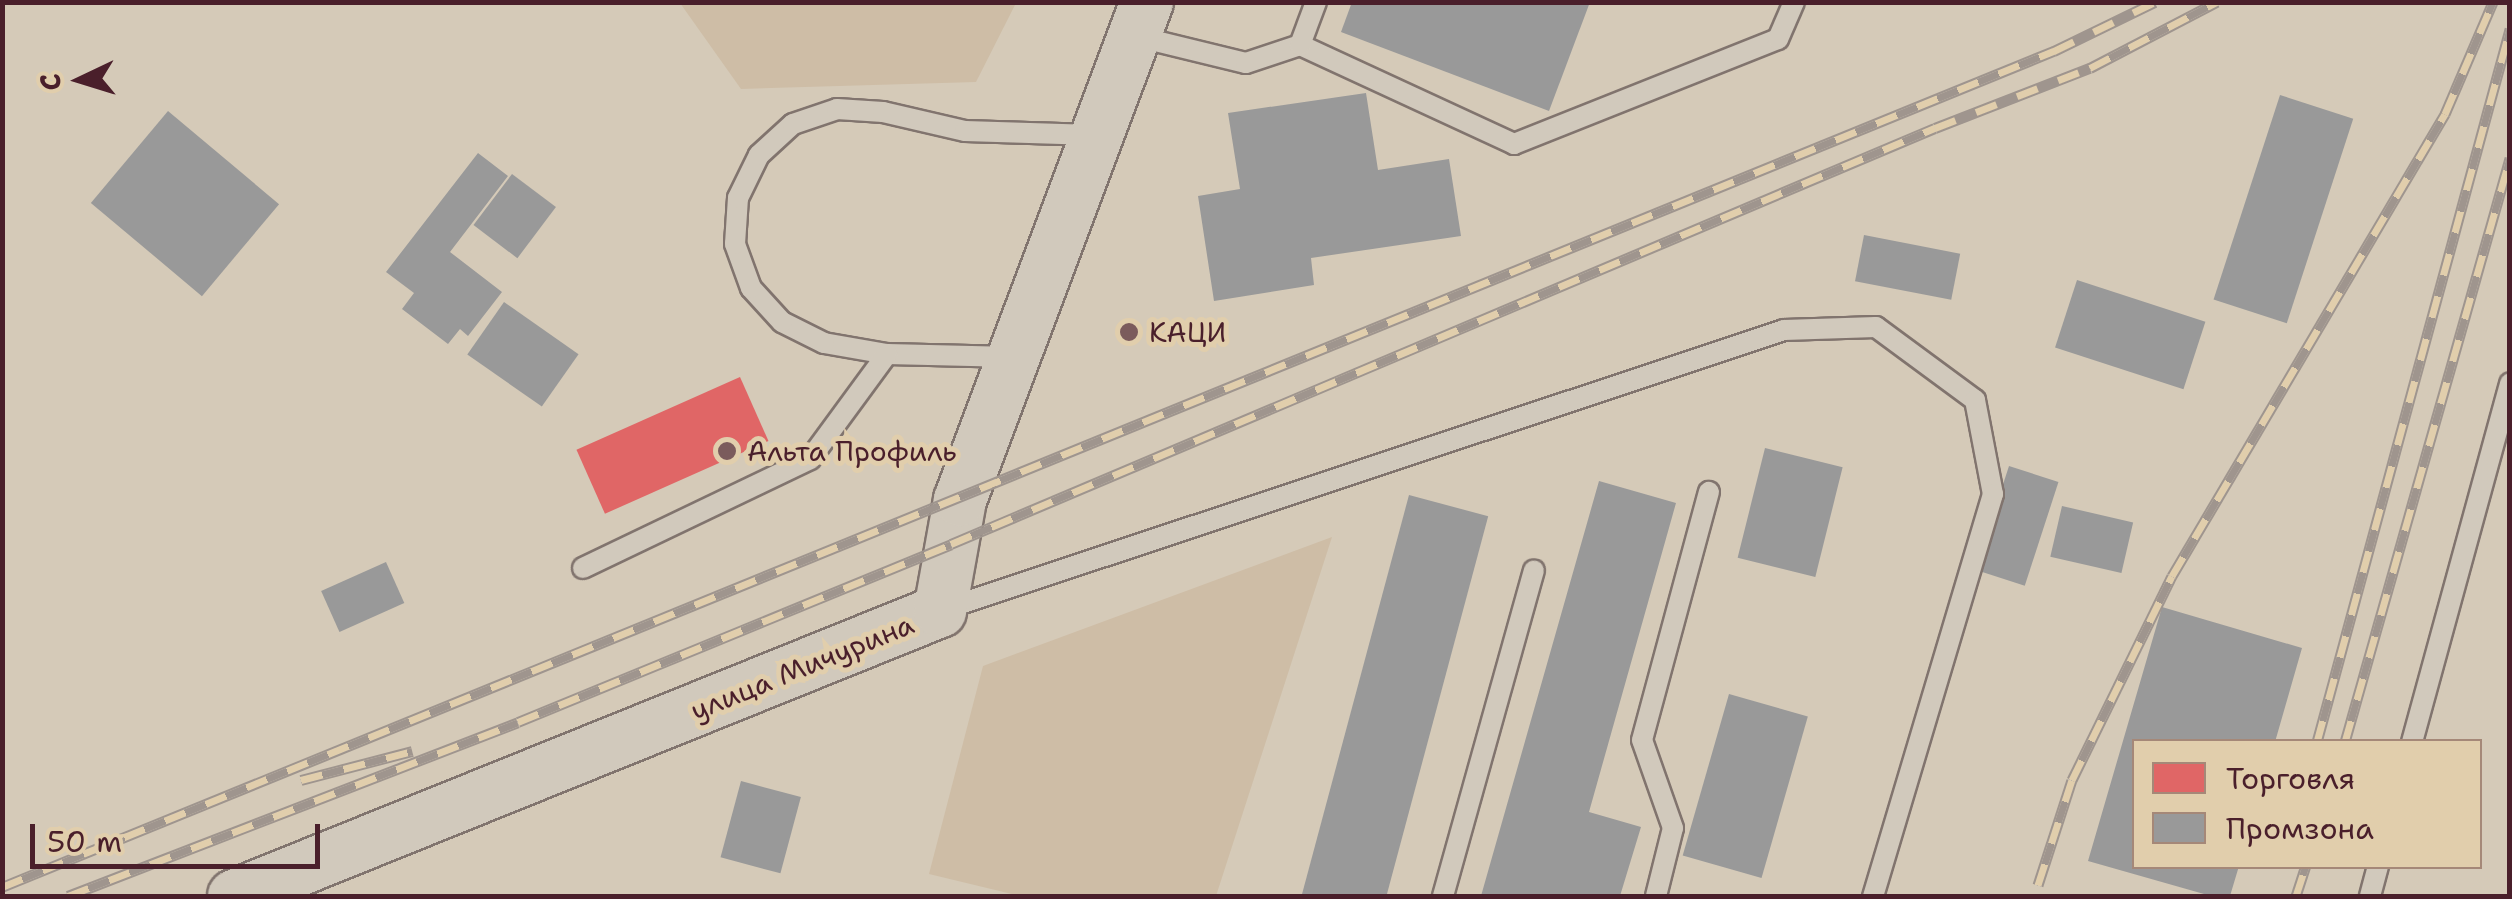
<!DOCTYPE html>
<html>
<head>
<meta charset="utf-8">
<style>
	body { margin:0 }
	#map { position:relative; width:2512px; height:899px; overflow:hidden; background:#d5cab8; font-family:"Shantell Sans",sans-serif }
	div>[style] { position:absolute }
	.green>* { inset:0; background:#cebda6 }
	.shops>* { inset:0; background:#e06666; transform-origin:0 0 }
	.industry>* { inset:0; background:#999; transform-origin:0 0 }
	.roads { filter:drop-shadow(2px 0 #81746e) drop-shadow(-2px 0 #81746e) drop-shadow(0 2px #81746e) drop-shadow(0 -2px #81746e) }
	.lane>* { height:20px; margin:-10px; padding:0 10px; transform-origin:10px; border-radius:10px; background:#d1c9bc }
	.secondary>* { height:52px; margin:-26px; padding:0 26px; transform-origin:26px; border-radius:26px; background:#d1c9bc }
	.rail>* { height:11px; margin-top:-5.5px; transform-origin:0; background:repeating-linear-gradient(90deg,#e1ceac 0 22px,#9f958e 0 44px); box-sizing:border-box; border-block:2px solid #9f958e }
	.dots>* { width:28px; height:28px; translate:-50% -50%; box-sizing:border-box; border:5px solid #e1ceac; border-radius:50% }
	span { translate:-50% -50%; white-space:nowrap; text-align:center; line-height:1.15; -webkit-text-stroke:10px #e1ceac; paint-order:stroke }
	.poi-label { font-size:28px; color:#4a1f2b }
	.left { translate:0 -50%; text-align:left }
	.street-label { font-size:28px; color:#4a1f2b }
	.frame { position:absolute; inset:0; border:5px solid #4a1f2b; pointer-events:none }
	.legend { position:absolute; left:2132px; top:739px; width:350px; height:130px; box-sizing:border-box; background:#e1ceac; border:2px solid #a58878; margin:0; padding:12px 18px; list-style:none; font-size:30px; color:#4a1f2b }
	.legend li { display:flex; align-items:center; gap:20px; height:50px }
	.legend b { width:50px; border:2px solid #a58878 }
	.north { position:absolute; left:30px; top:30px; width:100px; height:100px; -webkit-text-stroke:8px #e1ceac; paint-order:stroke; rotate:266deg; font-size:28px; font-weight:700; line-height:40px; text-align:center; color:#4a1f2b }
	.north::after { content:''; display:block; margin:auto; width:35px; height:45px; background:#4a1f2b; clip-path:polygon(50% 0,100% 100%,50% 72%,0 100%) }
	.scale { position:absolute; left:30px; top:824px; width:290px; height:45px; box-sizing:border-box; border:5px solid #4a1f2b; border-top:0; padding-left:12px; font-size:30px; line-height:35px; white-space:nowrap; color:#4a1f2b; -webkit-text-stroke:8px #e1ceac; paint-order:stroke }
</style>
</head>
<body>
<div id="map">
	<div class="green">
		<div style="clip-path:polygon(680px 3px,1016px 3px,976px 82px,741px 89px)"></div>
		<div style="clip-path:polygon(1332px 537px,1216px 896px,1020px 896px,929px 874px,983px 666px)"></div>
	</div>
	<div class="shops">
		<div style="left:740px;top:377px;width:70px;height:179px;rotate:66deg"></div>
	</div>
	<div class="industry">
		<div style="clip-path:polygon(1352px 2px,1590px 2px,1549px 111px,1341px 32px)"></div>
		<div style="clip-path:polygon(1366px 93px,1378px 170px,1449px 159px,1461px 236px,1311px 258px,1314px 285px,1214px 301px,1198px 196px,1240px 189px,1228px 113px)"></div>
		<div style="left:2280px;top:95px;width:77px;height:215px;rotate:18deg"></div>
		<div style="left:168px;top:111px;width:145px;height:120px;rotate:40deg"></div>
		<div style="clip-path:polygon(478px 153px,508px 176px,450px 252px,502px 292px,468px 336px,460px 329px,448px 344px,402px 309px,414px 293px,386px 272px)"></div>
		<div style="left:512px;top:174px;width:55px;height:64px;rotate:37deg"></div>
		<div style="left:1864px;top:235px;width:98px;height:47px;rotate:11deg"></div>
		<div style="left:2077px;top:280px;width:135px;height:71px;rotate:18deg"></div>
		<div style="left:504px;top:302px;width:91px;height:64px;rotate:35deg"></div>
		<div style="left:1765px;top:448px;width:80px;height:113px;rotate:14deg"></div>
		<div style="left:2009px;top:466px;width:52px;height:109px;rotate:18deg"></div>
		<div style="clip-path:polygon(1599px 481px,1676px 503px,1589px 812px,1641px 827px,1620px 896px,1481px 896px)"></div>
		<div style="left:1409px;top:495px;width:82px;height:416px;rotate:15deg"></div>
		<div style="left:2062px;top:506px;width:73px;height:52px;rotate:13deg"></div>
		<div style="left:386px;top:562px;width:45px;height:71px;rotate:66deg"></div>
		<div style="clip-path:polygon(2162px 607px,2302px 648px,2275px 742px,2134px 742px,2134px 866px,2239px 866px,2230px 896px,2211px 896px,2088px 861px)"></div>
		<div style="left:1729px;top:694px;width:82px;height:168px;rotate:16deg"></div>
		<div style="left:741px;top:781px;width:62px;height:79px;rotate:15deg"></div>
	</div>
	<div class="roads">
		<div class="lane">
			<div style="left:1135px;top:36px;width:114px;rotate:13.7deg"></div>
			<div style="left:1246px;top:63px;width:57px;rotate:-18.4deg"></div>
			<div style="left:1300px;top:45px;width:236px;rotate:24.8deg"></div>
			<div style="left:1514px;top:144px;width:284px;rotate:-21.7deg"></div>
			<div style="left:1778px;top:39px;width:40px;rotate:-66.6deg"></div>
			<div style="left:1300px;top:45px;width:46px;rotate:-69.6deg"></div>
			<div style="left:1013px;top:357px;width:126px;rotate:-178.6deg"></div>
			<div style="left:887px;top:354px;width:64px;rotate:-170.1deg"></div>
			<div style="left:824px;top:343px;width:47px;rotate:-153.4deg"></div>
			<div style="left:782px;top:322px;width:46px;rotate:-132.4deg"></div>
			<div style="left:751px;top:288px;width:47px;rotate:-110deg"></div>
			<div style="left:735px;top:244px;width:46px;rotate:-86.3deg"></div>
			<div style="left:738px;top:198px;width:48px;rotate:-64deg"></div>
			<div style="left:759px;top:155px;width:46px;rotate:-42.4deg"></div>
			<div style="left:793px;top:124px;width:46px;rotate:-18.8deg"></div>
			<div style="left:837px;top:109px;width:46px;rotate:3.7deg"></div>
			<div style="left:883px;top:112px;width:84px;rotate:13deg"></div>
			<div style="left:965px;top:131px;width:129px;rotate:1.8deg"></div>
			<div style="left:583px;top:568px;width:252px;rotate:-25.6deg"></div>
			<div style="left:810px;top:459px;width:130px;rotate:-53.7deg"></div>
			<div style="left:942px;top:610px;width:887px;rotate:-18.39deg"></div>
			<div style="left:1784px;top:330px;width:92px;rotate:-1.9deg"></div>
			<div style="left:1876px;top:327px;width:123px;rotate:36.4deg"></div>
			<div style="left:1975px;top:400px;width:96px;rotate:79.2deg"></div>
			<div style="left:1993px;top:494px;width:420px;rotate:106.6deg"></div>
			<div style="left:2412px;top:742px;width:372px;rotate:-74.7deg"></div>
			<div style="left:1443px;top:896px;width:338px;rotate:-74.4deg"></div>
			<div style="left:1656px;top:896px;width:70px;rotate:-76deg"></div>
			<div style="left:1673px;top:828px;width:93px;rotate:-109.4deg"></div>
			<div style="left:1642px;top:740px;width:257px;rotate:-74.9deg"></div>
			<div style="left:2370px;top:896px;width:31px;rotate:-75deg"></div>
		</div>
		<div class="secondary">
			<div style="left:234px;top:896px;width:761px;rotate:-21.98deg"></div>
			<div style="left:940px;top:611px;width:113px;rotate:-79.8deg"></div>
			<div style="left:960px;top:500px;width:532px;rotate:-69.42deg"></div>
		</div>
	</div>
	<div class="rail">
		<div style="left:2317px;top:742px;width:739px;rotate:-74.85deg"></div>
		<div style="left:2345px;top:742px;width:607px;rotate:-74.22deg"></div>
		<div style="left:301px;top:780px;width:115px;rotate:-14.6deg"></div>
		<div style="left:2038px;top:885px;width:110px;rotate:-72.1deg"></div>
		<div style="left:2072px;top:780px;width:227px;rotate:-63.9deg"></div>
		<div style="left:2172px;top:576px;width:537px;rotate:-59.42deg"></div>
		<div style="left:2445px;top:114px;width:122px;rotate:-66.8deg"></div>
		<div style="left:2px;top:887px;width:2216px;rotate:-22.17deg"></div>
		<div style="left:2054px;top:51px;width:112px;rotate:-25.9deg"></div>
		<div style="left:68px;top:896px;width:482px;rotate:-21.1deg"></div>
		<div style="left:518px;top:722px;width:468px;rotate:-22.3deg"></div>
		<div style="left:951px;top:544px;width:1068px;rotate:-22.92deg"></div>
		<div style="left:1935px;top:128px;width:166px;rotate:-21.2deg"></div>
		<div style="left:2090px;top:68px;width:143px;rotate:-27.5deg"></div>
		<div style="left:2296px;top:896px;width:32px;rotate:-72deg"></div>
	</div>
	<div class="dots">
		<div style="left:1129px;top:332px;background:#7b5b5c"></div>
		<div style="left:727px;top:451px;background:#7b5b5c"></div>
	</div>
	<div class="poi-label">
		<span class="left" style="left:1149px;top:332px">КАЦИ</span>
		<span class="left" style="left:747px;top:451px">Альта Профиль</span>
	</div>
	<div class="street-label">
		<span style="left:802px;top:667px;rotate:-22deg">улица Мичурина</span>
	</div>
	<div class="frame"></div>
	<ul class="legend">
	<li><b style="height:28px;background:#e06666"></b>Торговля</li>
	<li><b style="height:28px;background:#999"></b>Промзона</li>
	</ul>
	<div class="north">С</div>
	<div class="scale">50 m</div>
</div>
</body>
</html>
